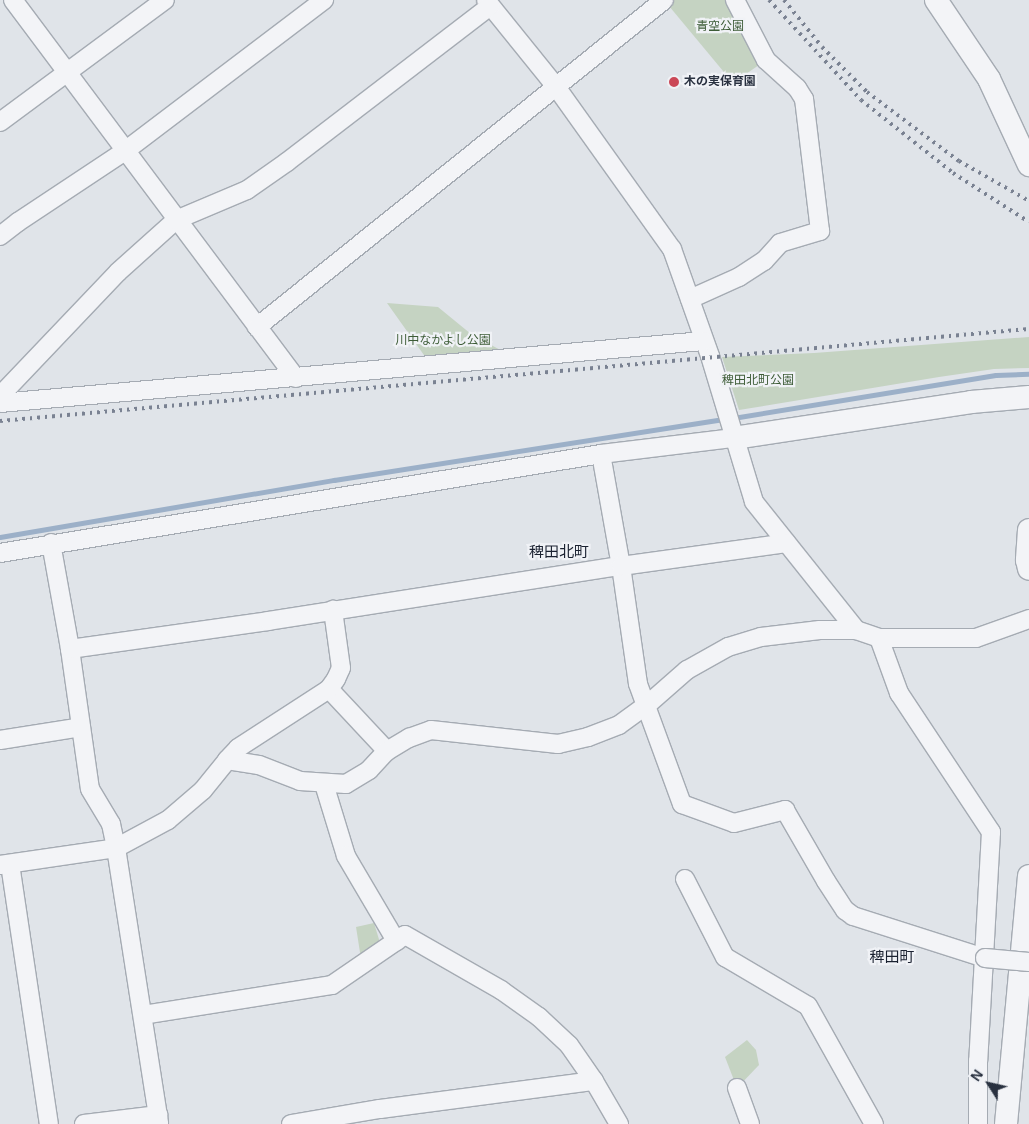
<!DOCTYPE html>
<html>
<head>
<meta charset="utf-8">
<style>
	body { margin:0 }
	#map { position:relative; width:1029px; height:1124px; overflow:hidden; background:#e0e4e9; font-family:Helvetica,"Noto Sans JP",sans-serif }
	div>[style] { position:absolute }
	.green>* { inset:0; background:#c5d3c2 }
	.stream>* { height:5px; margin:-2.5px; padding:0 2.5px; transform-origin:2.5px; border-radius:2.5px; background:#9cb0c8 }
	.roads { filter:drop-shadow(1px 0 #a5abb3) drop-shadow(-1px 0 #a5abb3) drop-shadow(0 1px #a5abb3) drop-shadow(0 -1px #a5abb3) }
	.minor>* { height:18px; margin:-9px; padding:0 9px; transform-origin:9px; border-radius:9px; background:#f3f4f7 }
	.tertiary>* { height:22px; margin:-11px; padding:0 11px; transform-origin:11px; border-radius:11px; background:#f3f4f7 }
	.rail>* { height:4px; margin-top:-2px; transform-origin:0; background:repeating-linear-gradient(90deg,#7a8292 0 2.5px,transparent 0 7.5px) }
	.bridges { filter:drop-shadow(1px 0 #a5abb3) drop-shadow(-1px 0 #a5abb3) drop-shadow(0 1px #a5abb3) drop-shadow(0 -1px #a5abb3) }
	.minor-bridge>* { height:18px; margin:-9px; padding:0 9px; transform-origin:9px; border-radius:9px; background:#f3f4f7 }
	.dots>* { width:14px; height:14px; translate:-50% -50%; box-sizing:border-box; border:2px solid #f0f2f6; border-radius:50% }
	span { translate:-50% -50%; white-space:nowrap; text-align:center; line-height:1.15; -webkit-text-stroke:4.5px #f0f2f6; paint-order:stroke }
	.park-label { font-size:12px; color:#3d5c37 }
	.poi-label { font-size:12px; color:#293140; font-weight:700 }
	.left { translate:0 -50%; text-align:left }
	.quarter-label { font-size:15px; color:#1b2231 }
	.north { position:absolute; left:964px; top:1059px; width:50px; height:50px; -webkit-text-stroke:4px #f0f2f6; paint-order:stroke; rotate:305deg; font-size:14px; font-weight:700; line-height:20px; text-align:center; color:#293140 }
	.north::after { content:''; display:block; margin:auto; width:18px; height:22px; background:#293140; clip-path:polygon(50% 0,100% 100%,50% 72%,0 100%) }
</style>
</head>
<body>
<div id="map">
	<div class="green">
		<div style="clip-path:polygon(664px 0,735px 0,766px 60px,733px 83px)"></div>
		<div style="clip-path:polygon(387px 303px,438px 307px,471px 334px,515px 358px,431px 365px)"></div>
		<div style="clip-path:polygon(1029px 337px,1029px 368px,994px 369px,939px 377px,739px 410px,722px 357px,814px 353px)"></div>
		<div style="clip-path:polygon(374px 923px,381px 946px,361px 959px,356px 927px)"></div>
		<div style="clip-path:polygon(747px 1040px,756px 1050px,759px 1065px,737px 1088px,725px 1057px)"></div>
	</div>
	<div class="stream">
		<div style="left:733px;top:418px;width:266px;rotate:-9.3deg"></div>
		<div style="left:996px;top:375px;width:33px;rotate:-2deg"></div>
		<div style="left:0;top:537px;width:339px;rotate:-9.7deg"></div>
		<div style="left:334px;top:480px;width:396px;rotate:-8.9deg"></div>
	</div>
	<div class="roads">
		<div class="minor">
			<div style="left:13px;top:0;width:472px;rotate:53.2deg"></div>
			<div style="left:486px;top:0;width:113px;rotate:51.1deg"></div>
			<div style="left:557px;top:88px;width:198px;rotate:54.5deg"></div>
			<div style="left:672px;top:249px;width:114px;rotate:70.4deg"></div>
			<div style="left:710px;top:356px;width:152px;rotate:73.2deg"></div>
			<div style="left:754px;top:502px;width:164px;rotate:51.4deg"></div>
			<div style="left:0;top:122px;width:205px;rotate:-36.5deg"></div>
			<div style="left:0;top:236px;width:23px;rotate:-38deg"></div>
			<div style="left:18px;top:222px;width:128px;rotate:-33.6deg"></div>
			<div style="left:125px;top:151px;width:250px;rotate:-37.2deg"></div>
			<div style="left:690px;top:299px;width:54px;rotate:-24.2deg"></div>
			<div style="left:739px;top:277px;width:30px;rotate:-33deg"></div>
			<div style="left:764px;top:261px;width:24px;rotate:-48deg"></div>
			<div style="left:780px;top:243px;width:42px;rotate:-16.7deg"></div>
			<div style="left:820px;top:231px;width:133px;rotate:-96.9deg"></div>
			<div style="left:804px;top:99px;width:13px;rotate:-122deg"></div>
			<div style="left:797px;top:88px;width:42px;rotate:-137.9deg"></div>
			<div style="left:766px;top:60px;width:68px;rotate:-117.3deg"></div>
			<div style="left:257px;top:327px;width:522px;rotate:-38.78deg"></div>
			<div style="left:0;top:396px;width:171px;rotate:-46.4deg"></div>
			<div style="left:118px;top:272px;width:78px;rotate:-41.9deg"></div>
			<div style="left:176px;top:220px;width:77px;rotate:-22.9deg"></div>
			<div style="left:247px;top:190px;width:49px;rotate:-35deg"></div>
			<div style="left:287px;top:162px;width:256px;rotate:-37.5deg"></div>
			<div style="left:0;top:403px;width:706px;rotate:-5.04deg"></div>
			<div style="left:601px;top:454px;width:114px;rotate:79.9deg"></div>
			<div style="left:621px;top:566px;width:119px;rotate:81.8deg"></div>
			<div style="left:638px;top:684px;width:128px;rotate:69.9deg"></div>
			<div style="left:682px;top:804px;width:55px;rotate:20.1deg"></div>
			<div style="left:734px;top:823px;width:53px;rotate:-14.3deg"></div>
			<div style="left:785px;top:810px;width:82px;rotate:60deg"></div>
			<div style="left:826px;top:881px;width:35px;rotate:57deg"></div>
			<div style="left:845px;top:910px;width:10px;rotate:37deg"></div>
			<div style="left:853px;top:916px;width:139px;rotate:17.7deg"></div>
			<div style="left:51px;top:543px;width:108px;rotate:79.8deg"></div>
			<div style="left:70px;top:649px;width:141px;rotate:81.9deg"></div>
			<div style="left:90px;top:789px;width:41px;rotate:59deg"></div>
			<div style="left:111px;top:824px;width:25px;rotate:78deg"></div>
			<div style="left:116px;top:848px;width:279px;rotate:81.1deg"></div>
			<div style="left:0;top:553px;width:609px;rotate:-9.35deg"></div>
			<div style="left:601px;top:454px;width:134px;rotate:-6.9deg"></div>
			<div style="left:879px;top:638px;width:59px;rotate:70deg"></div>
			<div style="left:899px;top:693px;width:167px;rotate:56.5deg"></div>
			<div style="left:991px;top:832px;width:229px;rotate:93.2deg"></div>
			<div style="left:978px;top:1061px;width:63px;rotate:90deg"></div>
			<div style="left:70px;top:649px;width:200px;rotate:-8deg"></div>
			<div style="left:268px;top:621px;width:357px;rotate:-8.9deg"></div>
			<div style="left:621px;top:566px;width:167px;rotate:-7.9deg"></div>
			<div style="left:329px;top:689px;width:85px;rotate:46.9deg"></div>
			<div style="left:0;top:740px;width:82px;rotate:-9.1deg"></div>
			<div style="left:227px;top:760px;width:16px;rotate:-47deg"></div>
			<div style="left:238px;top:748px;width:108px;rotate:-33deg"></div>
			<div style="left:329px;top:689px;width:12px;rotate:-55deg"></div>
			<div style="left:336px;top:679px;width:12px;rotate:-66deg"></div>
			<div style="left:341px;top:668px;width:59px;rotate:-97.9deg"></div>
			<div style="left:324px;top:784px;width:75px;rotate:73deg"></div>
			<div style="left:346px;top:856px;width:99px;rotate:59.5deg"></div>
			<div style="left:10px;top:864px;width:263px;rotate:81.5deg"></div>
			<div style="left:0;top:865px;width:117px;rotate:-8.3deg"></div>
			<div style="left:116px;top:848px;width:59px;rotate:-28.3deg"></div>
			<div style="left:168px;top:820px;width:46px;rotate:-40.6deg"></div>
			<div style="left:203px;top:790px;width:38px;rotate:-51deg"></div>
			<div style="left:227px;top:760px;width:32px;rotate:9deg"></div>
			<div style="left:259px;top:765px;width:44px;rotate:21.3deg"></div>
			<div style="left:300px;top:781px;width:46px;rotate:3.7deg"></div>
			<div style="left:346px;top:784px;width:27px;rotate:-31deg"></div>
			<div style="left:369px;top:770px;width:26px;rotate:-47deg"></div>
			<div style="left:387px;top:751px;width:26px;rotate:-31deg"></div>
			<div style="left:409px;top:738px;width:23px;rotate:-20deg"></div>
			<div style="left:431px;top:730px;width:128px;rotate:6.3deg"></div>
			<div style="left:558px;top:744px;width:31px;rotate:-13deg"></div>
			<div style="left:588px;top:737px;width:33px;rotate:-21deg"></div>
			<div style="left:619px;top:725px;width:34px;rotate:-36deg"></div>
			<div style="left:647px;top:705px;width:53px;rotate:-41.2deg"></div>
			<div style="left:687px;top:670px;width:47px;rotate:-29.3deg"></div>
			<div style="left:728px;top:647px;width:34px;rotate:-17deg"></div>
			<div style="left:761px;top:637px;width:59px;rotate:-6.8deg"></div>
			<div style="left:820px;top:630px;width:36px"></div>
			<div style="left:856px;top:630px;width:24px;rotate:19deg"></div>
			<div style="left:879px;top:638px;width:97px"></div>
			<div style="left:976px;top:638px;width:56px;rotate:-19.7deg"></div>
			<div style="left:685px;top:879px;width:88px;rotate:62.9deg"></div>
			<div style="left:725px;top:957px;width:96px;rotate:30.6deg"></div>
			<div style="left:808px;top:1006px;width:135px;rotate:60.8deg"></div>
			<div style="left:143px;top:1015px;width:191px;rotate:-9deg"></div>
			<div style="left:332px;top:985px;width:88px;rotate:-34.4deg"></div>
			<div style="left:405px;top:935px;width:111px;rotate:29.8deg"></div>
			<div style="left:501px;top:990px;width:47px;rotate:35.4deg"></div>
			<div style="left:539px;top:1017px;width:41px;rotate:43deg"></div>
			<div style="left:569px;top:1045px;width:44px;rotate:55.2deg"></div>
			<div style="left:594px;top:1081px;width:50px;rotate:59.8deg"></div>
			<div style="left:737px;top:1088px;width:38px;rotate:70deg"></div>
			<div style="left:84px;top:1124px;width:75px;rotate:-6.9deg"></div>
			<div style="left:291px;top:1124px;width:90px;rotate:-9.6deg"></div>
			<div style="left:380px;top:1109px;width:216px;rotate:-7.5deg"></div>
		</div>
		<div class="tertiary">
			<div style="left:936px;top:0;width:95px;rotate:56.1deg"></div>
			<div style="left:989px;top:79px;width:95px;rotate:65.1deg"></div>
			<div style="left:734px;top:438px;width:240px;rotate:-8.6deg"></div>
			<div style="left:971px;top:402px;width:58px;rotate:-4.9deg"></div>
			<div style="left:1029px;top:530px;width:30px;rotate:94deg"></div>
			<div style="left:1027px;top:560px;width:9px;rotate:77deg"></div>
			<div style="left:1006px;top:1124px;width:249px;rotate:-84.7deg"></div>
		</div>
	</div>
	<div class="rail">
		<div style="left:769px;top:0;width:136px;rotate:47.4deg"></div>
		<div style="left:861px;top:100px;width:117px;rotate:38.4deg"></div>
		<div style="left:953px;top:173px;width:90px;rotate:32.8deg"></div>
		<div style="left:784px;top:0;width:60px;rotate:51deg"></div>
		<div style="left:822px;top:47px;width:64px;rotate:45deg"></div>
		<div style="left:867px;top:92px;width:115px;rotate:36.9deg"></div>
		<div style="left:959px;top:161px;width:81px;rotate:29.7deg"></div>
		<div style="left:0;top:421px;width:1033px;rotate:-5.11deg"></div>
	</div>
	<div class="bridges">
		<div class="minor-bridge">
			<div style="left:985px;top:958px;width:44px;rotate:5.2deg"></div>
		</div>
	</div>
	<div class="dots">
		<div style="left:674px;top:82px;background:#cb4857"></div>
	</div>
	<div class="park-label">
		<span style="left:720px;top:27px">青空公園</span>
		<span style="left:443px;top:341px">川中なかよし公園</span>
		<span style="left:758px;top:381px">稗田北町公園</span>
	</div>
	<div class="poi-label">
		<span class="left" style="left:684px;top:82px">木の実保育園</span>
	</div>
	<div class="quarter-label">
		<span style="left:559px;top:552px">稗田北町</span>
		<span style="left:892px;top:957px">稗田町</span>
	</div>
	<div class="north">N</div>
</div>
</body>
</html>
